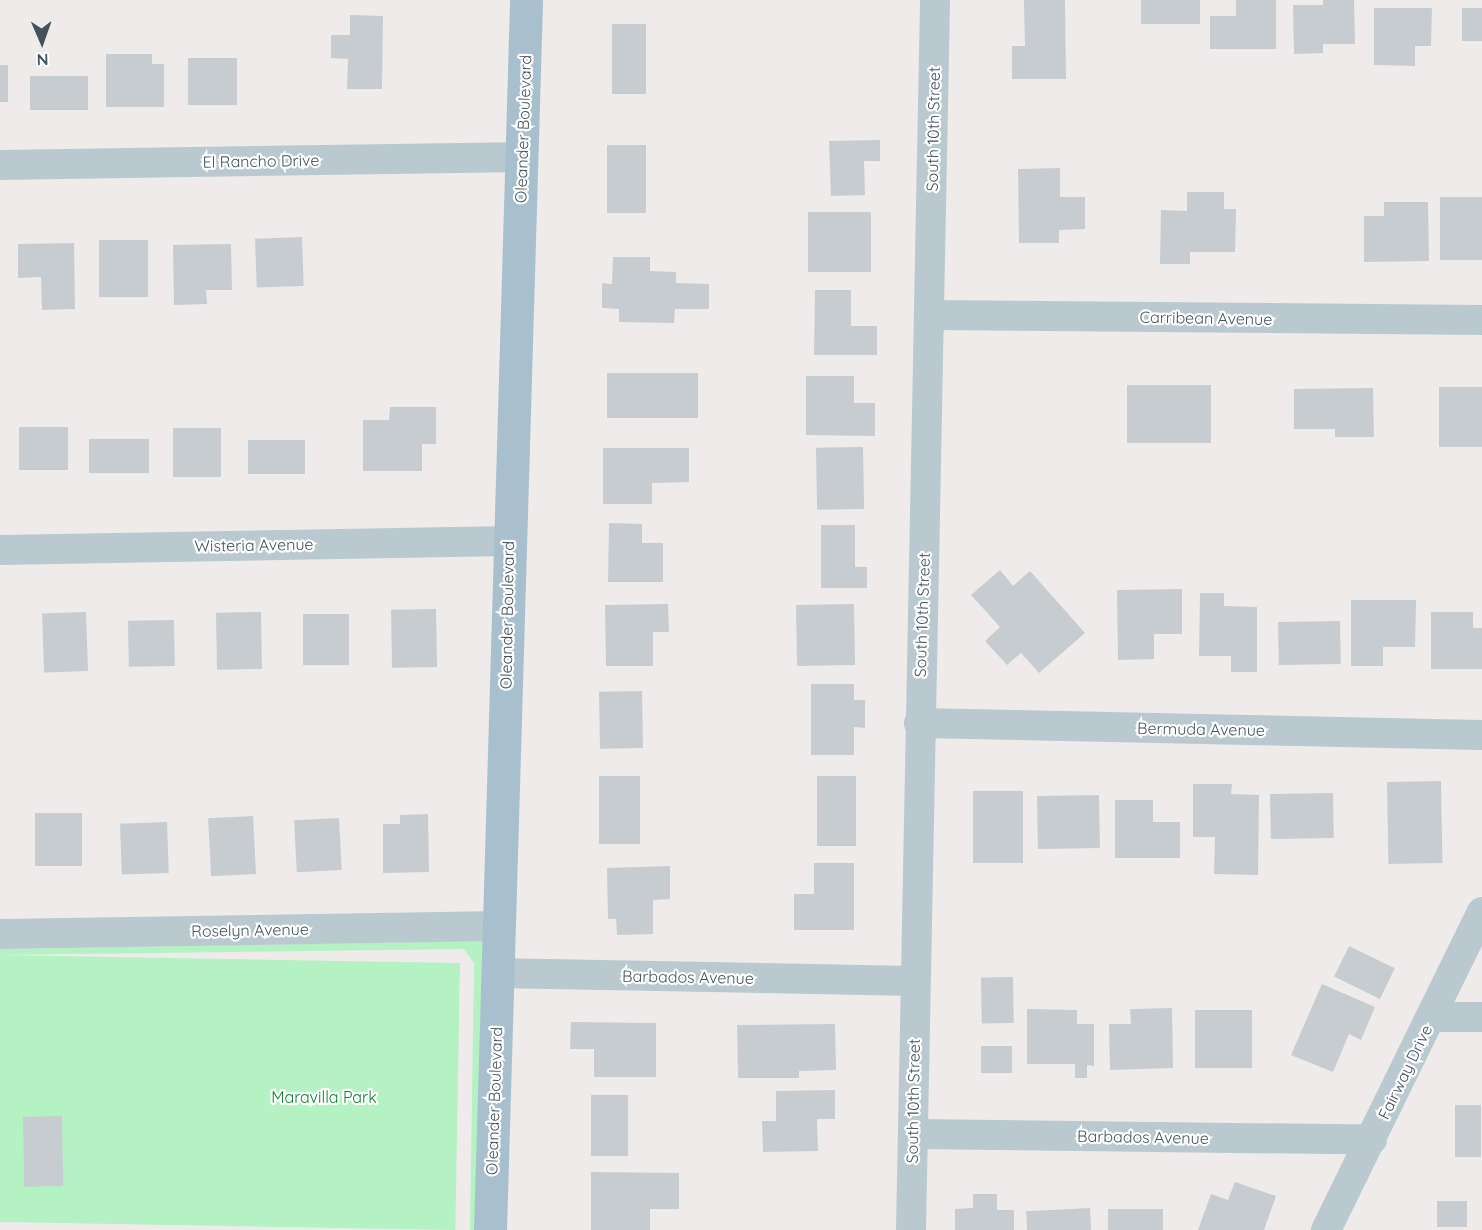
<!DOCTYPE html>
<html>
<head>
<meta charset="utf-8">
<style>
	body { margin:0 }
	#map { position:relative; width:1482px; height:1230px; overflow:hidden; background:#efebeb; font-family:Quicksand,sans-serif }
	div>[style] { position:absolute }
	.green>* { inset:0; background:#b4f2c3; transform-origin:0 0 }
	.building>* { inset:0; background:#c7ccd1; transform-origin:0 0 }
	.minor>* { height:30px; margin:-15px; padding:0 15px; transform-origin:15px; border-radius:15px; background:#bac9d0 }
	.major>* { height:33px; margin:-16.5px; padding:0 16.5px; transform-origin:16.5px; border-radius:16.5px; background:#a8c0ce }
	span { translate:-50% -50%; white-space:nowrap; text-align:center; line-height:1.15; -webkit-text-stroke:4.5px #fff; paint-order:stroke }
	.street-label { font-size:16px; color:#42525a }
	.park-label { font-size:16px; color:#0f8037 }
	.north { position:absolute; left:12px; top:12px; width:60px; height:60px; -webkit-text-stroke:4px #fff; paint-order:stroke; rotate:178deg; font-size:16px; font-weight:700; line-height:24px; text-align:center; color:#42525a }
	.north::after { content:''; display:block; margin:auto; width:21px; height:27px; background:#42525a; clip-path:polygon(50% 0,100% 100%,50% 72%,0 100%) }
</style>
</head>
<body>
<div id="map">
	<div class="green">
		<div style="clip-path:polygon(486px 941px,476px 1230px,470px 1230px,474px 963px,464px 949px,0 955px,0 949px)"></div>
		<div style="left:460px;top:963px;width:267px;height:460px;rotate:91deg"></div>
	</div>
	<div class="building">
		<div style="clip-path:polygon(1024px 0,1065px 0,1066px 79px,1012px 79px,1012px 46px,1025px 46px)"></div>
		<div style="left:1141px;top:0;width:59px;height:24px"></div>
		<div style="clip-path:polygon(1236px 0,1276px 0,1276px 49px,1210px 49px,1210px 16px,1236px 16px)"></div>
		<div style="clip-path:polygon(1323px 0,1354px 0,1355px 44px,1323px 44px,1323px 53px,1294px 54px,1293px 5px,1323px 5px)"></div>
		<div style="clip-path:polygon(1374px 8px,1432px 8px,1431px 46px,1415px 46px,1415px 66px,1374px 65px)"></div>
		<div style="left:1462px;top:8px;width:20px;height:33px"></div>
		<div style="clip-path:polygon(350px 15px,383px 16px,382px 89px,347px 89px,348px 59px,331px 58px,331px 35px,350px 35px)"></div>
		<div style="left:612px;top:24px;width:34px;height:70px"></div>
		<div style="clip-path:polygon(106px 54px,152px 54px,152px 64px,164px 64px,164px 107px,106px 107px)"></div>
		<div style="left:188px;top:58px;width:49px;height:47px"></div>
		<div style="left:0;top:65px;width:8px;height:37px"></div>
		<div style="left:30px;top:76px;width:58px;height:34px"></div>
		<div style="clip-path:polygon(880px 140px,880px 161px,864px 161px,865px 195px,831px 196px,829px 141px)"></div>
		<div style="left:607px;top:145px;width:39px;height:68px"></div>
		<div style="clip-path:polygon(1060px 168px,1060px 197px,1085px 197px,1085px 229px,1059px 230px,1059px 243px,1019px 243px,1018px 169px)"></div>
		<div style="clip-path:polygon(1187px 192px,1224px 192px,1224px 209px,1236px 209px,1235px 252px,1190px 252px,1190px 264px,1160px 264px,1161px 210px,1187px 211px)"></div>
		<div style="left:1440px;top:197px;width:42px;height:63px"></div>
		<div style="clip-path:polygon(1384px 202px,1428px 202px,1429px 261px,1364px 262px,1364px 216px,1384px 216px)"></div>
		<div style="left:808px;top:212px;width:63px;height:60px"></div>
		<div style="left:302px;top:237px;width:49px;height:47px;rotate:88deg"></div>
		<div style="left:99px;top:240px;width:49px;height:57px"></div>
		<div style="clip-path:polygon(74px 243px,75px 309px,42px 310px,41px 277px,18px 278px,18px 244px)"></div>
		<div style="clip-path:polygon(231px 244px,232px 290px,206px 290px,207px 304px,174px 305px,173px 245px)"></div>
		<div style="clip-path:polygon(613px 257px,650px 257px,650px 271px,676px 272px,676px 283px,709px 284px,709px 309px,675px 309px,674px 323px,619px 322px,619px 309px,602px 308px,602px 283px,612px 284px)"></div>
		<div style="clip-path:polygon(815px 290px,851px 290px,851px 326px,877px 326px,877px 355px,814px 355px)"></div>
		<div style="left:607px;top:373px;width:91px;height:45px"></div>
		<div style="clip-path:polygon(806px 376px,854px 376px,854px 403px,875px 403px,875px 436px,806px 435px)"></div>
		<div style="left:1127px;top:385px;width:84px;height:58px"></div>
		<div style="left:1439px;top:387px;width:43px;height:60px"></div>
		<div style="clip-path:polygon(1373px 388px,1374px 437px,1335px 437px,1335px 429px,1294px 429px,1294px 389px)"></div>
		<div style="clip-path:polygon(390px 407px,436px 407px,436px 444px,422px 444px,422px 471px,363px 471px,363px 420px,389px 420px)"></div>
		<div style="left:68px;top:427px;width:43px;height:49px;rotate:90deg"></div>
		<div style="left:173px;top:428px;width:48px;height:49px"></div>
		<div style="left:89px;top:439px;width:60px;height:34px"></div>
		<div style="left:248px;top:440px;width:57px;height:34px"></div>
		<div style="left:863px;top:447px;width:62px;height:47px;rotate:89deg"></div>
		<div style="clip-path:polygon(603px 448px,689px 448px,689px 482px,652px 483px,652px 504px,603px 504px)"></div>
		<div style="clip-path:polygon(609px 523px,642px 524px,642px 543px,663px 543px,663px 582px,608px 582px)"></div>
		<div style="clip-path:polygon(821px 525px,855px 525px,855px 567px,867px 567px,867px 588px,821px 588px)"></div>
		<div style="clip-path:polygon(1000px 570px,1013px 586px,1030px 571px,1085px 633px,1039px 673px,1021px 653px,1007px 665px,985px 641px,1000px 627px,971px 595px)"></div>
		<div style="clip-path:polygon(1182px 589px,1182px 634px,1154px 634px,1154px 659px,1118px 660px,1117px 590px)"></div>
		<div style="clip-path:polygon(1200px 593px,1224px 593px,1224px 606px,1257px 607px,1257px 672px,1231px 672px,1231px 656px,1199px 656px)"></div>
		<div style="clip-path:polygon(1351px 600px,1416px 600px,1415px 647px,1383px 647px,1383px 666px,1351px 666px)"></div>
		<div style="clip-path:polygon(668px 604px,669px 632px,653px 632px,653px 666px,606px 666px,605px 605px)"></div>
		<div style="left:854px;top:604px;width:61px;height:58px;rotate:89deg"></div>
		<div style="left:436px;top:609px;width:58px;height:45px;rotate:89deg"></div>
		<div style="left:86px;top:612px;width:59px;height:44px;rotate:88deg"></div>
		<div style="left:261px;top:612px;width:57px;height:45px;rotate:89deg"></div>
		<div style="clip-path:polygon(1431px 612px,1473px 612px,1473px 628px,1482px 628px,1482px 669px,1431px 669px)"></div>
		<div style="left:303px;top:614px;width:46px;height:51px"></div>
		<div style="left:174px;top:620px;width:46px;height:46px;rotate:89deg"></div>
		<div style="left:1340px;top:621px;width:43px;height:62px;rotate:89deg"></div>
		<div style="clip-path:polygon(811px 684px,854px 684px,854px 700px,865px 700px,865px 728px,854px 727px,854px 755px,811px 755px)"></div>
		<div style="left:642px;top:691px;width:57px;height:43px;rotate:89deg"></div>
		<div style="left:640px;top:776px;width:68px;height:41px;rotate:90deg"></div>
		<div style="left:817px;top:776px;width:39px;height:70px"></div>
		<div style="left:1441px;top:781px;width:82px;height:54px;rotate:89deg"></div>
		<div style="clip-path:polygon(1193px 784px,1232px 784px,1231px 794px,1259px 795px,1258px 875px,1214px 874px,1215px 837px,1193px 837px)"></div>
		<div style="left:973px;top:791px;width:50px;height:72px"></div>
		<div style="left:1333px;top:793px;width:45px;height:63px;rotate:89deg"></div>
		<div style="left:1099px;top:795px;width:53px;height:62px;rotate:89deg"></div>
		<div style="clip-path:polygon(1115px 800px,1153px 800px,1153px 822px,1180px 822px,1180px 858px,1115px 858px)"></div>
		<div style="left:82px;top:813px;width:53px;height:47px;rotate:90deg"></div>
		<div style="clip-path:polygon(428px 814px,429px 872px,383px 873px,383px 824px,400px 824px,400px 815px)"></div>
		<div style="left:253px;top:816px;width:58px;height:45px;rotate:87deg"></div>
		<div style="left:339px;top:818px;width:52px;height:45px;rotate:87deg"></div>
		<div style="left:167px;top:822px;width:51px;height:47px;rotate:88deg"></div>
		<div style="clip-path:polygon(814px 863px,854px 863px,854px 930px,794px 930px,794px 894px,814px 894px)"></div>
		<div style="clip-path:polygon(670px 866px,670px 899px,653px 900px,653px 934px,617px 935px,616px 919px,608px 919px,607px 868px)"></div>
		<div style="left:1349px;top:946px;width:51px;height:34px;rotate:26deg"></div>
		<div style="left:1013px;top:977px;width:46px;height:32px;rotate:89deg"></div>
		<div style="clip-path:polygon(1322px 984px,1375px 1007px,1361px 1040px,1349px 1034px,1333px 1072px,1291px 1055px)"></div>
		<div style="clip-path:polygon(1172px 1008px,1173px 1068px,1110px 1070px,1109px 1024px,1131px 1024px,1130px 1009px)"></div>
		<div style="clip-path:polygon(1027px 1009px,1077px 1010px,1077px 1024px,1094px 1024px,1094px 1066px,1087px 1065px,1087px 1078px,1075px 1078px,1075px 1064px,1027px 1064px)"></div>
		<div style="left:1195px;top:1010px;width:57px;height:58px"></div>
		<div style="clip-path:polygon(571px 1022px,656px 1023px,656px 1077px,594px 1077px,594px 1049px,570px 1049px)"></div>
		<div style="clip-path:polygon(835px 1024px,836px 1070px,799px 1071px,799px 1078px,738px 1078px,737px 1025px)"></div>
		<div style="left:981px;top:1046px;width:31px;height:27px"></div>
		<div style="clip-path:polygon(835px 1090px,835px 1119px,817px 1119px,818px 1151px,763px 1152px,762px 1121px,776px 1121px,776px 1091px)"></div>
		<div style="left:591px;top:1095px;width:37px;height:61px"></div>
		<div style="left:1455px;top:1105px;width:26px;height:52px"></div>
		<div style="left:62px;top:1116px;width:70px;height:39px;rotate:89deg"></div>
		<div style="clip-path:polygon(591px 1172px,679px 1173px,679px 1209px,650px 1209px,650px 1230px,591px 1230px)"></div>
		<div style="clip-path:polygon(1235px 1182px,1276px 1196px,1264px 1230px,1198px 1230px,1211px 1194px,1228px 1200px)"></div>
		<div style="clip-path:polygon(973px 1194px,997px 1194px,997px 1210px,1014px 1210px,1014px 1230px,955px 1230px,955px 1209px,973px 1208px)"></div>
		<div style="left:1467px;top:1201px;width:26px;height:30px;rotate:90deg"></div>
		<div style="left:1090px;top:1208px;width:22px;height:64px;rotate:87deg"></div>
		<div style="left:1108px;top:1209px;width:55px;height:21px"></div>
	</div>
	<div class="minor">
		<div style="left:0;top:165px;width:522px;rotate:-0.88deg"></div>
		<div style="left:930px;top:315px;width:552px;rotate:0.52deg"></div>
		<div style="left:0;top:550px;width:509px;rotate:-1.01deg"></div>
		<div style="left:919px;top:723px;width:563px;rotate:1.22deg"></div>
		<div style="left:0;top:934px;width:500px;rotate:-0.92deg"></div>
		<div style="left:498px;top:973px;width:416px;rotate:1.1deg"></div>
		<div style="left:1433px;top:1017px;width:49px"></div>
		<div style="left:913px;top:1134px;width:459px;rotate:0.7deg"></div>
		<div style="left:911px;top:1230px;width:1230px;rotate:-88.88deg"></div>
		<div style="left:1326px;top:1230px;width:354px;rotate:-63.9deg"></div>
	</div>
	<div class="major">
		<div style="left:490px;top:1230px;width:1231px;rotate:-88.32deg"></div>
	</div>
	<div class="street-label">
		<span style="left:523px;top:129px;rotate:-88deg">Oleander Boulevard</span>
		<span style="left:933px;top:129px;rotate:-89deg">South 10th Street</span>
		<span style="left:261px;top:161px;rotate:-1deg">El Rancho Drive</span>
		<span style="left:1206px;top:318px;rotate:1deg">Carribean Avenue</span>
		<span style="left:254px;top:545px;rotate:-1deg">Wisteria Avenue</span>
		<span style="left:507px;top:615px;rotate:-89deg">Oleander Boulevard</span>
		<span style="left:922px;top:615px;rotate:-88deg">South 10th Street</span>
		<span style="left:1201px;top:729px;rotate:1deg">Bermuda Avenue</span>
		<span style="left:250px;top:930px;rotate:-1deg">Roselyn Avenue</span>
		<span style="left:688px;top:977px;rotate:1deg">Barbados Avenue</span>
		<span style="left:1405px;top:1072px;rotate:-64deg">Fairway Drive</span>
		<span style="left:494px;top:1101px;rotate:-88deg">Oleander Boulevard</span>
		<span style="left:913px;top:1101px;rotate:-89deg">South 10th Street</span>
		<span style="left:1143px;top:1137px;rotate:1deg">Barbados Avenue</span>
	</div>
	<div class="park-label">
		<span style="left:324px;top:1097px">Maravilla Park</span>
	</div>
	<div class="north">N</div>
</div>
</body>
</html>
